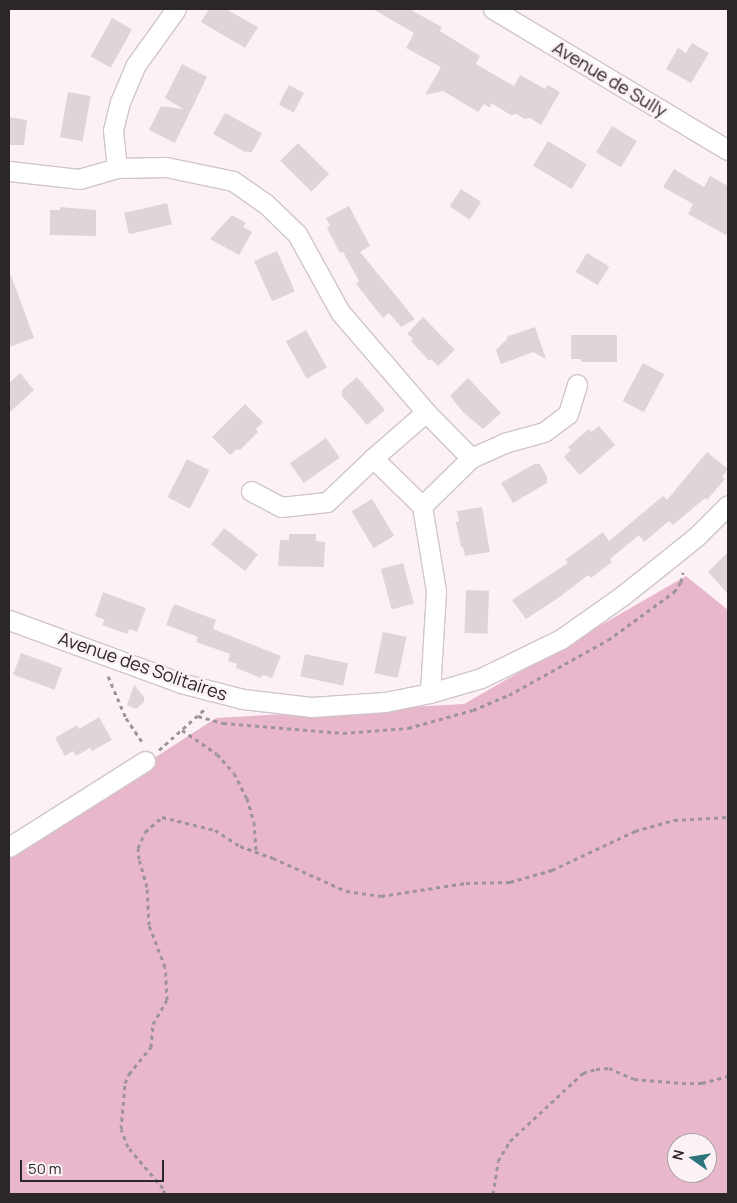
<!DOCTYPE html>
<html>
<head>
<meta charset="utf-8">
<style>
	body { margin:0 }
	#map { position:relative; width:737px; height:1203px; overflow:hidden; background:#fcf2f6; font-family:Manrope,sans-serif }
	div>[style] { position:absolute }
	.green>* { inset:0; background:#e9b7cc }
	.building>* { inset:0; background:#dfd5d8; transform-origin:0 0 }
	.path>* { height:3px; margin-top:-1.5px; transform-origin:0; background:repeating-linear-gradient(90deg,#9c9497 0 4px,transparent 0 8px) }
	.roads { filter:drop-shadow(1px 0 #d0c6ca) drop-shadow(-1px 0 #d0c6ca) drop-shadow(0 1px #d0c6ca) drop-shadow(0 -1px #d0c6ca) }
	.minor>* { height:19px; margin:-9.5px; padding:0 9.5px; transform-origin:9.5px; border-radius:9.5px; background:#fff }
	span { translate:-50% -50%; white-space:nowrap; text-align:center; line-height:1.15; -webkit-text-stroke:5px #fcf2f6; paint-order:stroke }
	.street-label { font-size:18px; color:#2b2728 }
	.frame { position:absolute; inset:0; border:10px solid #2b2728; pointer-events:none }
	.north { position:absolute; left:667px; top:1133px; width:50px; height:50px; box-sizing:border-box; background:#fcf2f6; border:1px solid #a8a1a4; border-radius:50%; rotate:283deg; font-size:14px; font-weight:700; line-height:20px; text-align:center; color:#2b2728 }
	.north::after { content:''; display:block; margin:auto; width:18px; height:22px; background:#2b747a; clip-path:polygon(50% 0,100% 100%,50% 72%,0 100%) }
	.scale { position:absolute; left:20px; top:1160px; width:144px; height:22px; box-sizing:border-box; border:2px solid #2b2728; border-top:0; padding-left:6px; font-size:15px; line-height:18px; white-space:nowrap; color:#2b2728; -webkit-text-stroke:4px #fcf2f6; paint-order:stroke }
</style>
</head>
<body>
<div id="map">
	<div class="green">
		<div style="clip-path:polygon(evenodd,686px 576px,728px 610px,728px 1194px,9px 1194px,9px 852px,216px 718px,464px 704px,686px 576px,677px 1143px,707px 1143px,707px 1173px,677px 1173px,677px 1143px)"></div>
	</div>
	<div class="building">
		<div style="clip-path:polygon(209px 9px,226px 9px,258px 27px,245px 48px,201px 22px)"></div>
		<div style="clip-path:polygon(373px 9px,409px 9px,442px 27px,440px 31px,480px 56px,476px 64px,514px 86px,520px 75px,545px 89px,548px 85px,560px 92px,541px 125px,530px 118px,524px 119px,517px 114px,511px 115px,491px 103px,490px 108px,484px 104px,478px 112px,443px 91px,425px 95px,441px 67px,406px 48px,414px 33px)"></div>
		<div style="left:112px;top:18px;width:23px;height:44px;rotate:29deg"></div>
		<div style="clip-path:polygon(692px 43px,709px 53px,691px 83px,666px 69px,678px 48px,686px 53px)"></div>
		<div style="clip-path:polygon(182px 64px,207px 77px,175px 143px,149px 130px,161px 106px,183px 109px,165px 98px)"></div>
		<div style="left:289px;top:85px;width:17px;height:22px;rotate:28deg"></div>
		<div style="left:68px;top:92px;width:23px;height:46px;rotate:10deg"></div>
		<div style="clip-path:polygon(225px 113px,262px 133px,252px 152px,245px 152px,213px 134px)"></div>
		<div style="clip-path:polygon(9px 117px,27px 120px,24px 145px,9px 145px)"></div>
		<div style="left:612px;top:126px;width:29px;height:31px;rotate:31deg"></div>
		<div style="left:548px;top:141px;width:45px;height:29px;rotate:31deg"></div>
		<div style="left:298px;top:143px;width:44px;height:25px;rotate:45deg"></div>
		<div style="clip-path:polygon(674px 169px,704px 187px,710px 176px,728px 186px,728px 236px,688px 214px,693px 204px,663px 187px)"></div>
		<div style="left:461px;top:189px;width:24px;height:21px;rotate:33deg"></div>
		<div style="left:167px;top:203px;width:22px;height:44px;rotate:77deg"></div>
		<div style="clip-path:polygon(349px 206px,370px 246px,360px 252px,415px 319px,401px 327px,389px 313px,383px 318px,356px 284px,359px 281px,343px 252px,340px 253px,327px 228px,330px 226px,326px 218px)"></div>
		<div style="clip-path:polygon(60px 207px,96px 210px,96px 236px,50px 235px,50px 210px,60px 210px)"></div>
		<div style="clip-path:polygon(232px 215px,246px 223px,243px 227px,252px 232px,239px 255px,210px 239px)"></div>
		<div style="left:277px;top:251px;width:44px;height:25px;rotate:66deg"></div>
		<div style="left:587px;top:253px;width:26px;height:22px;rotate:31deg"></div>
		<div style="clip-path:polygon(9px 275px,11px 275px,34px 338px,9px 347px)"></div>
		<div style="clip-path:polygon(423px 317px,455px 350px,438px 366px,431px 359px,429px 361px,411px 341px,413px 339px,407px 334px)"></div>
		<div style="clip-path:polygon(535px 327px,546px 359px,533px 352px,501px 364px,496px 350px,508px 338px,506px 337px)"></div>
		<div style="left:306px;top:330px;width:43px;height:23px;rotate:61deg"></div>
		<div style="clip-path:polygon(571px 335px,617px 335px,617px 362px,581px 362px,581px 359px,571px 359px)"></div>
		<div style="left:643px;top:363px;width:24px;height:43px;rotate:28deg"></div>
		<div style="clip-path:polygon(20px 373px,34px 390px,9px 413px,9px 383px)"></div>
		<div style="clip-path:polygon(357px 377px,385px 410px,367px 425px,342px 396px,342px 390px)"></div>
		<div style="clip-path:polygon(468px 378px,501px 413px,483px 429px,463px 412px,450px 396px)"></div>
		<div style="clip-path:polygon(245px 404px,263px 422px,256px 429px,258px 432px,240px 450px,237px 449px,230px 455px,212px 437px)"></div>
		<div style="clip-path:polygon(599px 426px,615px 445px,580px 475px,564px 457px,571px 450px,568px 447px,589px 429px,591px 432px)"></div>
		<div style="left:326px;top:438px;width:24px;height:44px;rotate:55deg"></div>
		<div style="clip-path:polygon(707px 452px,728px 469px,722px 477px,725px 479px,707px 500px,705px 498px,673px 525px,669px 521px,644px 542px,639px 535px,610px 559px,612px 562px,591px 578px,588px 575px,561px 596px,526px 619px,512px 600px,568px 563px,565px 560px,603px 532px,609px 541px,663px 496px,667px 500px)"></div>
		<div style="left:187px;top:459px;width:25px;height:43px;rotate:27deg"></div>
		<div style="clip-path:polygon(534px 464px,540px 464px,547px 477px,547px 483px,513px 503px,501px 483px)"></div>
		<div style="left:372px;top:499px;width:43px;height:24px;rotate:59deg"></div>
		<div style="clip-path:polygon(482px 507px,490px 552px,465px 556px,463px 547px,461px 547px,456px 522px,459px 521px,457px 511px)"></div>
		<div style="left:224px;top:528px;width:43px;height:21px;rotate:38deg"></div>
		<div style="clip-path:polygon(289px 534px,316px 534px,316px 541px,325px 542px,324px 567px,278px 566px,280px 540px,289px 540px)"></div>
		<div style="clip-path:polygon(728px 552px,728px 594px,708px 572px)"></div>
		<div style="left:403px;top:563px;width:42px;height:23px;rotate:75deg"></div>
		<div style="left:466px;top:590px;width:23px;height:43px;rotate:2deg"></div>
		<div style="clip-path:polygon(103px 592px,146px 608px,137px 632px,129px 629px,127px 634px,102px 625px,105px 620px,95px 616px)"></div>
		<div style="clip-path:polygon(174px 604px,216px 620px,213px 629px,281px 656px,272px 678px,263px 675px,261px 678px,236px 668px,237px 664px,228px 661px,230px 654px,196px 642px,198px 637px,166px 625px)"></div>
		<div style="left:383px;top:632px;width:24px;height:42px;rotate:12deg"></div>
		<div style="left:21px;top:653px;width:44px;height:23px;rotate:20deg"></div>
		<div style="left:305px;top:654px;width:44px;height:23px;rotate:12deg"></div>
		<div style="clip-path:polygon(134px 685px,144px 697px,144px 702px,136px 709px,127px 705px)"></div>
		<div style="clip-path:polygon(99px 717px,112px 740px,92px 751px,90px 748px,76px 756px,73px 751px,65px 756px,55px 738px,77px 725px,79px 729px)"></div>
	</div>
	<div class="path">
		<div style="left:108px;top:676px;width:46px;rotate:66.8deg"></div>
		<div style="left:126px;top:718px;width:30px;rotate:56deg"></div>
		<div style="left:198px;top:716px;width:26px;rotate:16deg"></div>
		<div style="left:223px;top:723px;width:120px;rotate:4.8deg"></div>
		<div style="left:343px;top:733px;width:65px;rotate:-4.4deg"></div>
		<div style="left:408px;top:728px;width:67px;rotate:-15.5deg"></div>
		<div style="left:473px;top:710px;width:39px;rotate:-23deg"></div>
		<div style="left:509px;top:695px;width:113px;rotate:-29.1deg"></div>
		<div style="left:608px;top:640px;width:82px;rotate:-36deg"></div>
		<div style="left:674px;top:592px;width:12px;rotate:-55deg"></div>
		<div style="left:681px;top:582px;width:10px;rotate:-79deg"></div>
		<div style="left:182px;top:730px;width:42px;rotate:34.4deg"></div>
		<div style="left:217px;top:754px;width:25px;rotate:48deg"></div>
		<div style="left:234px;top:773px;width:28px;rotate:63deg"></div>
		<div style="left:247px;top:798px;width:25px;rotate:74deg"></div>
		<div style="left:254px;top:822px;width:29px;rotate:86deg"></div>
		<div style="left:159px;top:750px;width:64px;rotate:-41.9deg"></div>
		<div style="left:165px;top:1194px;width:6px;rotate:-108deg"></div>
		<div style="left:163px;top:1188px;width:54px;rotate:-130.5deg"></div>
		<div style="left:128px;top:1147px;width:19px;rotate:-111deg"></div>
		<div style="left:121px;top:1129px;width:46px;rotate:-85deg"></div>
		<div style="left:125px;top:1083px;width:10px;rotate:-66deg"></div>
		<div style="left:129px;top:1074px;width:35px;rotate:-51deg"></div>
		<div style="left:151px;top:1047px;width:23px;rotate:-85deg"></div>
		<div style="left:153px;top:1024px;width:28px;rotate:-60deg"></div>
		<div style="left:167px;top:1000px;width:33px;rotate:-93deg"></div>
		<div style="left:165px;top:967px;width:45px;rotate:-110.9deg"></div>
		<div style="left:149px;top:925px;width:38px;rotate:-93deg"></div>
		<div style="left:147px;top:887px;width:29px;rotate:-106deg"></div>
		<div style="left:139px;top:859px;width:11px;rotate:-95deg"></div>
		<div style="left:138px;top:848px;width:17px;rotate:-66deg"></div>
		<div style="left:145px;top:832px;width:23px;rotate:-41deg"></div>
		<div style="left:162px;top:817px;width:55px;rotate:13.8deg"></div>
		<div style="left:215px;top:830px;width:30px;rotate:33deg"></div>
		<div style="left:240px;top:846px;width:35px;rotate:20deg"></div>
		<div style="left:273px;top:858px;width:80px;rotate:24.3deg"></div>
		<div style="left:346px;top:891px;width:35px;rotate:8deg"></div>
		<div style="left:381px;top:896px;width:86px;rotate:-8.7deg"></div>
		<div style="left:466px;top:883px;width:44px;rotate:-1.3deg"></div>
		<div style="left:510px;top:882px;width:44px;rotate:-15.9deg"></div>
		<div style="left:552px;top:870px;width:92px;rotate:-25.2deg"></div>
		<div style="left:635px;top:831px;width:41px;rotate:-15.8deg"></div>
		<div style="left:674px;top:820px;width:54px;rotate:-3.2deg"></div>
		<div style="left:493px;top:1194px;width:33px;rotate:-81deg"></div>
		<div style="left:498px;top:1161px;width:23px;rotate:-59deg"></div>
		<div style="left:510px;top:1141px;width:100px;rotate:-43deg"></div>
		<div style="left:583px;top:1073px;width:14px;rotate:-17deg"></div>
		<div style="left:596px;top:1069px;width:13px;rotate:-4deg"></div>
		<div style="left:609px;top:1068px;width:27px;rotate:24deg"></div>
		<div style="left:634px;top:1079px;width:48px;rotate:4.8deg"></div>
		<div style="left:682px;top:1083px;width:20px"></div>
		<div style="left:702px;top:1083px;width:27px;rotate:-15deg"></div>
	</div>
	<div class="roads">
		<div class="minor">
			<div style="left:493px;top:9px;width:274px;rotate:31deg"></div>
			<div style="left:117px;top:168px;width:38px;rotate:-96deg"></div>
			<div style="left:113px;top:130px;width:29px;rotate:-76deg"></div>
			<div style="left:120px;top:102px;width:39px;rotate:-67deg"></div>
			<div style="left:135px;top:66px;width:70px;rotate:-54.3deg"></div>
			<div style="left:9px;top:171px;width:70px;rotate:6.5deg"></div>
			<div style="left:79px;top:179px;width:40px;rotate:-16deg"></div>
			<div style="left:117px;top:168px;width:49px;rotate:-1.2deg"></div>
			<div style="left:166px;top:167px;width:68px;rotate:11.8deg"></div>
			<div style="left:233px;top:181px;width:39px;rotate:35deg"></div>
			<div style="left:265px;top:203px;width:45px;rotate:44.1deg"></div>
			<div style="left:297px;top:234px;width:89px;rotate:61.1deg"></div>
			<div style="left:340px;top:312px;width:132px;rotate:49.3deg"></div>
			<div style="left:426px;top:412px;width:70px;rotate:139deg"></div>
			<div style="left:373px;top:458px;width:69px;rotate:44.4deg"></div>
			<div style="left:422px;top:506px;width:86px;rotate:80.6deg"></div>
			<div style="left:436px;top:591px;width:102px;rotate:93.4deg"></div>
			<div style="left:471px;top:458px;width:36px;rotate:-24deg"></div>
			<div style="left:504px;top:443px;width:41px;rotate:-15.4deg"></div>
			<div style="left:544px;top:432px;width:30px;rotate:-37deg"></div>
			<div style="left:568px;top:414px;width:31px;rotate:-73deg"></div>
			<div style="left:251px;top:491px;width:34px;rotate:28deg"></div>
			<div style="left:281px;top:507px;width:46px;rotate:-6.2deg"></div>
			<div style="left:327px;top:502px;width:64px;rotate:-43.7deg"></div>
			<div style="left:422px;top:506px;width:69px;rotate:-44.4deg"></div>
			<div style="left:471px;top:458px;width:64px;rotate:-134.4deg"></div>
			<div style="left:9px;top:620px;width:183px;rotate:20.1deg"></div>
			<div style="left:181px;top:683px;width:64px;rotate:14.5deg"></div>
			<div style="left:243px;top:699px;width:68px;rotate:6.7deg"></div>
			<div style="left:311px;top:707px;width:74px;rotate:-3.9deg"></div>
			<div style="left:385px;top:702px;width:46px;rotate:-11.3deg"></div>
			<div style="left:430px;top:693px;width:53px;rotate:-16.4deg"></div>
			<div style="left:481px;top:678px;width:89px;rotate:-26deg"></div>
			<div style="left:561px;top:639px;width:75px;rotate:-35.2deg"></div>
			<div style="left:622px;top:596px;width:69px;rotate:-38.5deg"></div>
			<div style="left:676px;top:553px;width:28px;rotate:-39deg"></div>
			<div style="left:698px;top:535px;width:42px;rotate:-45deg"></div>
			<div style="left:9px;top:847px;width:161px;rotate:-32.3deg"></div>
		</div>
	</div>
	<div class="street-label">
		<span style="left:610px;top:79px;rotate:31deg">Avenue de Sully</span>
		<span style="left:143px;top:666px;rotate:19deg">Avenue des Solitaires</span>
	</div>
	<div class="frame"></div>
	<div class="north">N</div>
	<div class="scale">50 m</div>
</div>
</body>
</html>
